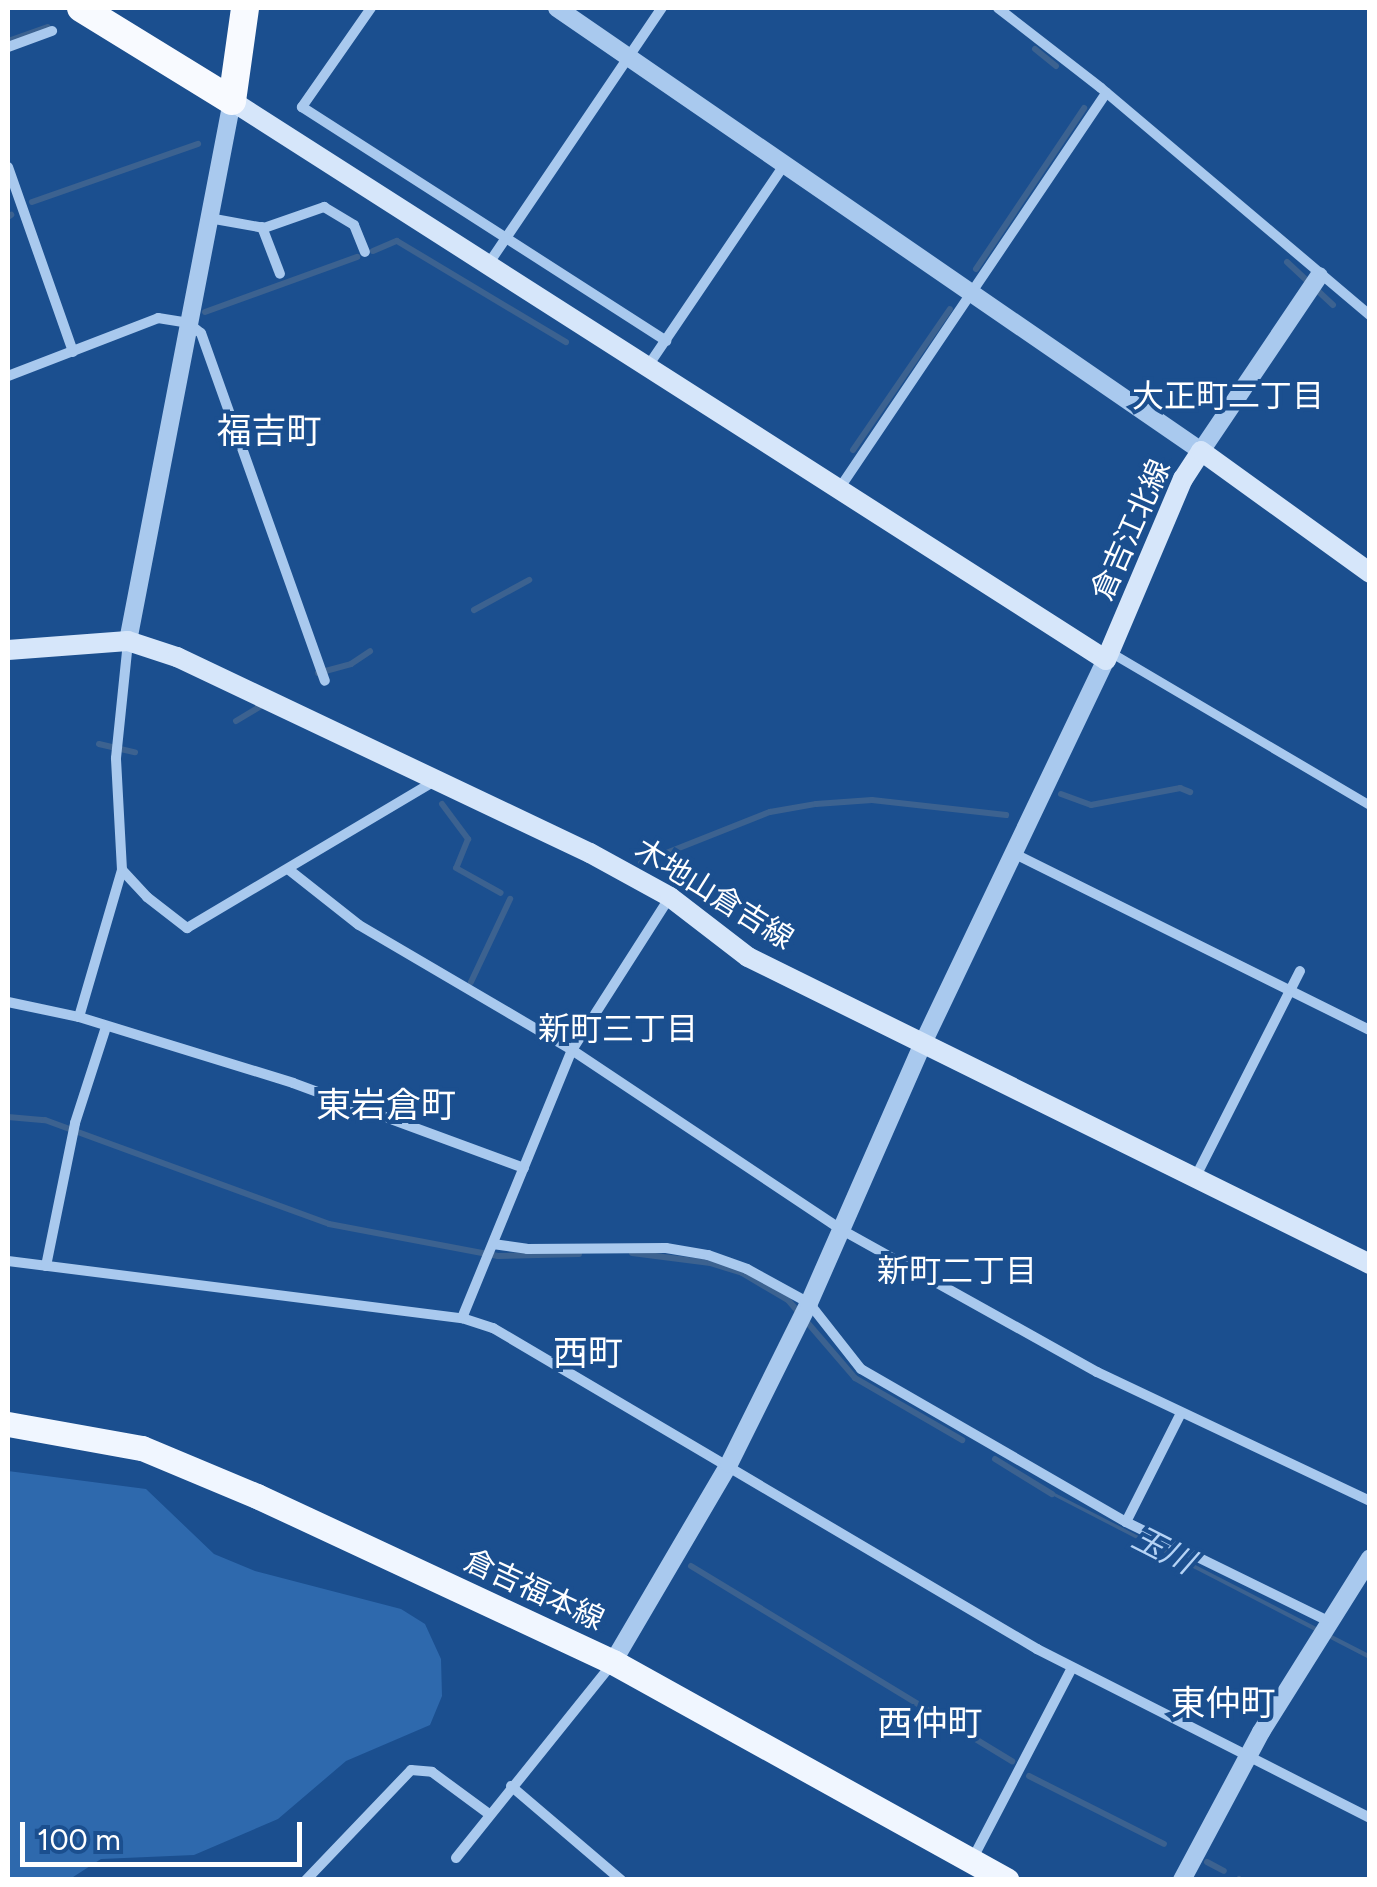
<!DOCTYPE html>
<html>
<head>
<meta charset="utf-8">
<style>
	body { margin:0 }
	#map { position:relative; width:1377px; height:1887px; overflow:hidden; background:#1b4f8f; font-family:Figtree,"Noto Sans JP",sans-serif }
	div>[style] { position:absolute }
	.green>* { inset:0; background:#2e69ad }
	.water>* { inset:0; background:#3c6290 }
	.stream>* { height:6px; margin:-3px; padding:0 3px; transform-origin:3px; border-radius:3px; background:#3c6290 }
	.pedestrian>* { height:9px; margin:-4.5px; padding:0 4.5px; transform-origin:4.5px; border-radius:4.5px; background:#a9c9ee }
	.minor>* { height:10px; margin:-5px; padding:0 5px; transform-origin:5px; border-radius:5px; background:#a9c9ee }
	.tertiary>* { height:18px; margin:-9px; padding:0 9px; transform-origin:9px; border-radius:9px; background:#a9c9ee }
	.secondary>* { height:20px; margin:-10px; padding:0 10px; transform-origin:10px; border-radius:10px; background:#d6e6fa }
	.primary>* { height:25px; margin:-12.5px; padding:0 12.5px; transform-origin:12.5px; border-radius:12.5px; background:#f0f6ff }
	.trunk>* { height:28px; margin:-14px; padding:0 14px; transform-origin:14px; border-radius:14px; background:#f8faff }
	span { translate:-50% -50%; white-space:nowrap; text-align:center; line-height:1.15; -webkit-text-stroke:8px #1b4f8f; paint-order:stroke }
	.street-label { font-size:30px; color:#fff }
	.neighbourhood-label { font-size:32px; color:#fff }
	.water-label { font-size:32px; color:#b5d3f5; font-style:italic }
	.quarter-label { font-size:35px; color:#fff }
	.frame { position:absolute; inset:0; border:10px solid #fff; pointer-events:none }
	.scale { position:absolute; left:20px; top:1822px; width:282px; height:45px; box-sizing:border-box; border:5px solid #fff; border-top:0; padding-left:12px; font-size:30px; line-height:35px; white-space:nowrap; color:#fff; -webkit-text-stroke:8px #1b4f8f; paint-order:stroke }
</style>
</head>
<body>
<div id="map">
	<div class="green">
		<div style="clip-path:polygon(8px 1471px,146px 1489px,214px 1554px,255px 1571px,401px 1609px,425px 1624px,441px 1659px,442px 1696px,430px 1725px,346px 1761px,278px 1819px,194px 1855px,101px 1859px,70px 1879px,8px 1879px)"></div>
	</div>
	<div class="water">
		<div style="clip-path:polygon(1047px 1489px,1369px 1654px,1369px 1659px,1046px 1492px)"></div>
	</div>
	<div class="stream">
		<div style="left:8px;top:41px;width:42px;rotate:-19.3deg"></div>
		<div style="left:1035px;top:49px;width:27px;rotate:39deg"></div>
		<div style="left:32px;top:202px;width:176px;rotate:-19.3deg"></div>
		<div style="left:8px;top:217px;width:4px;rotate:-34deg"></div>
		<div style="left:373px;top:251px;width:26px;rotate:-23deg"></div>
		<div style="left:397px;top:241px;width:197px;rotate:30.9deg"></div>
		<div style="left:1287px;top:262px;width:63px;rotate:43.1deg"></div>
		<div style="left:976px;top:269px;width:194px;rotate:-56.1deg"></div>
		<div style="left:205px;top:312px;width:162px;rotate:-19.9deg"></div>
		<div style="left:853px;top:450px;width:171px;rotate:-55.5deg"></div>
		<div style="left:474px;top:610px;width:63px;rotate:-28.6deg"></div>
		<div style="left:318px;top:673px;width:34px;rotate:-15deg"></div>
		<div style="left:351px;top:664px;width:23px;rotate:-34deg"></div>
		<div style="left:236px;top:721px;width:33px;rotate:-31deg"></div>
		<div style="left:99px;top:744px;width:37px;rotate:13deg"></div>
		<div style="left:1061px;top:794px;width:32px;rotate:20deg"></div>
		<div style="left:1091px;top:805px;width:91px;rotate:-10.8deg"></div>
		<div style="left:1180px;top:788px;width:11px;rotate:22deg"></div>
		<div style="left:442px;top:804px;width:44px;rotate:53.4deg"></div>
		<div style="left:468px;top:839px;width:31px;rotate:112deg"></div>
		<div style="left:456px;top:868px;width:51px;rotate:29.1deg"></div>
		<div style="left:641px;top:863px;width:139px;rotate:-21.6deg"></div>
		<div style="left:770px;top:812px;width:47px;rotate:-9.9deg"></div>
		<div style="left:816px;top:804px;width:56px;rotate:-4.1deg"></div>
		<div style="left:872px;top:800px;width:135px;rotate:6.4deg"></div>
		<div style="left:471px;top:982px;width:92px;rotate:-64.8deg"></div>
		<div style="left:8px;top:1117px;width:37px;rotate:5deg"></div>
		<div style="left:45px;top:1120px;width:302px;rotate:20.1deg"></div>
		<div style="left:329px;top:1224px;width:172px;rotate:10.7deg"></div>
		<div style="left:498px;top:1256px;width:81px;rotate:-1.4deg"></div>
		<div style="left:632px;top:1253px;width:79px;rotate:7.3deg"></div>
		<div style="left:710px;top:1263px;width:34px;rotate:17deg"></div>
		<div style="left:742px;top:1273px;width:53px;rotate:30.4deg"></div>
		<div style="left:788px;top:1300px;width:103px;rotate:49.3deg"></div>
		<div style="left:855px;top:1378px;width:124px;rotate:30.1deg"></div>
		<div style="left:995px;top:1459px;width:67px;rotate:31.6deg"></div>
		<div style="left:691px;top:1566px;width:376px;rotate:31.3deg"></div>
		<div style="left:1029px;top:1776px;width:151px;rotate:26.7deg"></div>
		<div style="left:1207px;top:1862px;width:19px;rotate:28deg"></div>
		<div style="left:1239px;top:1879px;width:1px;rotate:45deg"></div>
	</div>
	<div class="pedestrian">
		<div style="left:1110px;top:652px;width:302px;rotate:30.5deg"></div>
	</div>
	<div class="minor">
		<div style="left:371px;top:8px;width:121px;rotate:124.9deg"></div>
		<div style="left:302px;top:107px;width:433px;rotate:32.7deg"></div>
		<div style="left:998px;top:8px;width:130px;rotate:37.8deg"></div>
		<div style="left:1101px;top:88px;width:352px;rotate:40.2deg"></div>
		<div style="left:8px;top:47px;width:47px;rotate:-20deg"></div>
		<div style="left:8px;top:167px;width:196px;rotate:70.6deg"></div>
		<div style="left:209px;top:218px;width:56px;rotate:10.3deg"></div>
		<div style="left:264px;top:228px;width:64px;rotate:-19.3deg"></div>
		<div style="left:324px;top:207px;width:35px;rotate:31deg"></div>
		<div style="left:354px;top:225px;width:29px;rotate:68deg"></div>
		<div style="left:262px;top:227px;width:50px;rotate:69deg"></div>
		<div style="left:487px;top:266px;width:312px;rotate:-55.9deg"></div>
		<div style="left:648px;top:366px;width:244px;rotate:-55.9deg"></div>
		<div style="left:8px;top:376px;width:161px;rotate:-21.1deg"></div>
		<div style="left:158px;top:318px;width:30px;rotate:9deg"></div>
		<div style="left:188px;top:323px;width:16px;rotate:38deg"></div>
		<div style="left:201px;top:333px;width:369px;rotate:70.4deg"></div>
		<div style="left:839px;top:489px;width:478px;rotate:-56deg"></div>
		<div style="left:1013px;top:853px;width:398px;rotate:26.4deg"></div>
		<div style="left:288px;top:869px;width:90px;rotate:38.3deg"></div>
		<div style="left:359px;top:925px;width:247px;rotate:30.4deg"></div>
		<div style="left:572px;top:1050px;width:324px;rotate:33.7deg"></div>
		<div style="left:842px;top:1230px;width:292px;rotate:29.1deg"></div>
		<div style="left:1097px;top:1372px;width:302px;rotate:25.3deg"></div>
		<div style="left:122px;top:870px;width:37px;rotate:47deg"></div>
		<div style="left:147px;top:897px;width:51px;rotate:37.8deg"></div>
		<div style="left:187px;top:928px;width:288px;rotate:-30.7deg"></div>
		<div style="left:8px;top:1002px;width:73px;rotate:11.9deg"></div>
		<div style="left:79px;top:1017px;width:224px;rotate:17.1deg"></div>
		<div style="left:293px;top:1083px;width:246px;rotate:20.2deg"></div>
		<div style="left:79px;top:1017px;width:153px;rotate:-73.7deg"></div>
		<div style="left:122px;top:870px;width:112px;rotate:-93.1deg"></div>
		<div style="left:116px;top:758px;width:118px;rotate:-84.1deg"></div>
		<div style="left:1195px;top:1178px;width:232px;rotate:-63.1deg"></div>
		<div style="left:493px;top:1244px;width:34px;rotate:8deg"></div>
		<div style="left:527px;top:1249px;width:139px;rotate:-0.4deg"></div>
		<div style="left:666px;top:1248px;width:43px;rotate:9.5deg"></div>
		<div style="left:708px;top:1255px;width:41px;rotate:19.7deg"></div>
		<div style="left:747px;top:1269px;width:71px;rotate:28.7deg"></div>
		<div style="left:809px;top:1303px;width:84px;rotate:51.8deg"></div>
		<div style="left:861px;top:1369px;width:306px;rotate:30deg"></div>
		<div style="left:1126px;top:1522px;width:225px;rotate:26.1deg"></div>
		<div style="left:8px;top:1261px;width:458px;rotate:7.2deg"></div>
		<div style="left:462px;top:1318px;width:33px;rotate:18deg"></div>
		<div style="left:493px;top:1328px;width:632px;rotate:30.54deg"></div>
		<div style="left:1037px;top:1649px;width:373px;rotate:26.9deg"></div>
		<div style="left:46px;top:1266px;width:146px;rotate:-78.5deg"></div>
		<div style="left:75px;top:1123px;width:101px;rotate:-72.1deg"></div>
		<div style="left:462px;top:1318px;width:290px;rotate:-67.7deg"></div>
		<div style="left:572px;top:1050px;width:182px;rotate:-57.4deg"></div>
		<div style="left:1126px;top:1522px;width:122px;rotate:-63.2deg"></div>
		<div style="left:511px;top:1786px;width:145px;rotate:40.5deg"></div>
		<div style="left:456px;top:1858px;width:249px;rotate:-51.2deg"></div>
		<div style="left:973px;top:1858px;width:214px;rotate:-62.5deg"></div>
		<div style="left:306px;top:1880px;width:152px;rotate:-46.3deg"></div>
		<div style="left:411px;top:1770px;width:21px;rotate:5deg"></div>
		<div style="left:432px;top:1772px;width:71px;rotate:36.4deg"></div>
	</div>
	<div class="tertiary">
		<div style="left:557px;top:8px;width:782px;rotate:34.52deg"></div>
		<div style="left:1201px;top:451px;width:211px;rotate:-56deg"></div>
		<div style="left:128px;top:641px;width:550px;rotate:-79.1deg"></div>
		<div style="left:613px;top:1662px;width:229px;rotate:-59.6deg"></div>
		<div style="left:729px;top:1464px;width:180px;rotate:-63.6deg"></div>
		<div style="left:809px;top:1303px;width:284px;rotate:-66.3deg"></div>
		<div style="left:923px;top:1043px;width:424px;rotate:-64.5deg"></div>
		<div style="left:1182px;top:1880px;width:168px;rotate:-61.9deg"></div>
		<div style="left:1261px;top:1732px;width:205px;rotate:-57.9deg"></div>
	</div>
	<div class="secondary">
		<div style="left:232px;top:101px;width:1037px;rotate:32.6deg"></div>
		<div style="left:1106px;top:660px;width:197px;rotate:-67deg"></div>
		<div style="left:1183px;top:479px;width:33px;rotate:-57deg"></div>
		<div style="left:1201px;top:451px;width:208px;rotate:35.8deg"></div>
		<div style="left:8px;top:650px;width:120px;rotate:-4.3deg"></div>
		<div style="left:128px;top:641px;width:52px;rotate:18.1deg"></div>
		<div style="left:177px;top:657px;width:457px;rotate:25.4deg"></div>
		<div style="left:590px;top:853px;width:91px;rotate:28.8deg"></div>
		<div style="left:670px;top:897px;width:98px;rotate:37.6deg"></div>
		<div style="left:748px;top:957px;width:694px;rotate:26.27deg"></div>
	</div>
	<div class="primary">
		<div style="left:8px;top:1424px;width:136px;rotate:10.2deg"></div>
		<div style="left:142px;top:1448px;width:125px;rotate:22.7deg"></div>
		<div style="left:257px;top:1496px;width:393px;rotate:25deg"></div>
		<div style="left:613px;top:1662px;width:450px;rotate:29deg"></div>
	</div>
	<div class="trunk">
		<div style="left:81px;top:8px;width:177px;rotate:31.6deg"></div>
		<div style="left:232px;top:101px;width:94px;rotate:-82deg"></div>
	</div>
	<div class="street-label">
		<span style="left:1131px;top:530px;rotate:-66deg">倉吉江北線</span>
		<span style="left:714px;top:894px;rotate:32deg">木地山倉吉線</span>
		<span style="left:534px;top:1590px;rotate:25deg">倉吉福本線</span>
	</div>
	<div class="neighbourhood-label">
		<span style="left:1228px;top:396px">大正町二丁目</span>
		<span style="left:618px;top:1029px">新町三丁目</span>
		<span style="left:957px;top:1271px">新町二丁目</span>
	</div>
	<div class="water-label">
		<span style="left:1163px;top:1550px;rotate:27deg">玉川</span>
	</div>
	<div class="quarter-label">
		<span style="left:269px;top:431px">福吉町</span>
		<span style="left:386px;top:1105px">東岩倉町</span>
		<span style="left:588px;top:1353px">西町</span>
		<span style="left:1223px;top:1703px">東仲町</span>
		<span style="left:930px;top:1723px">西仲町</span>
	</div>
	<div class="frame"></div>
	<div class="scale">100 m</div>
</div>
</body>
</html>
